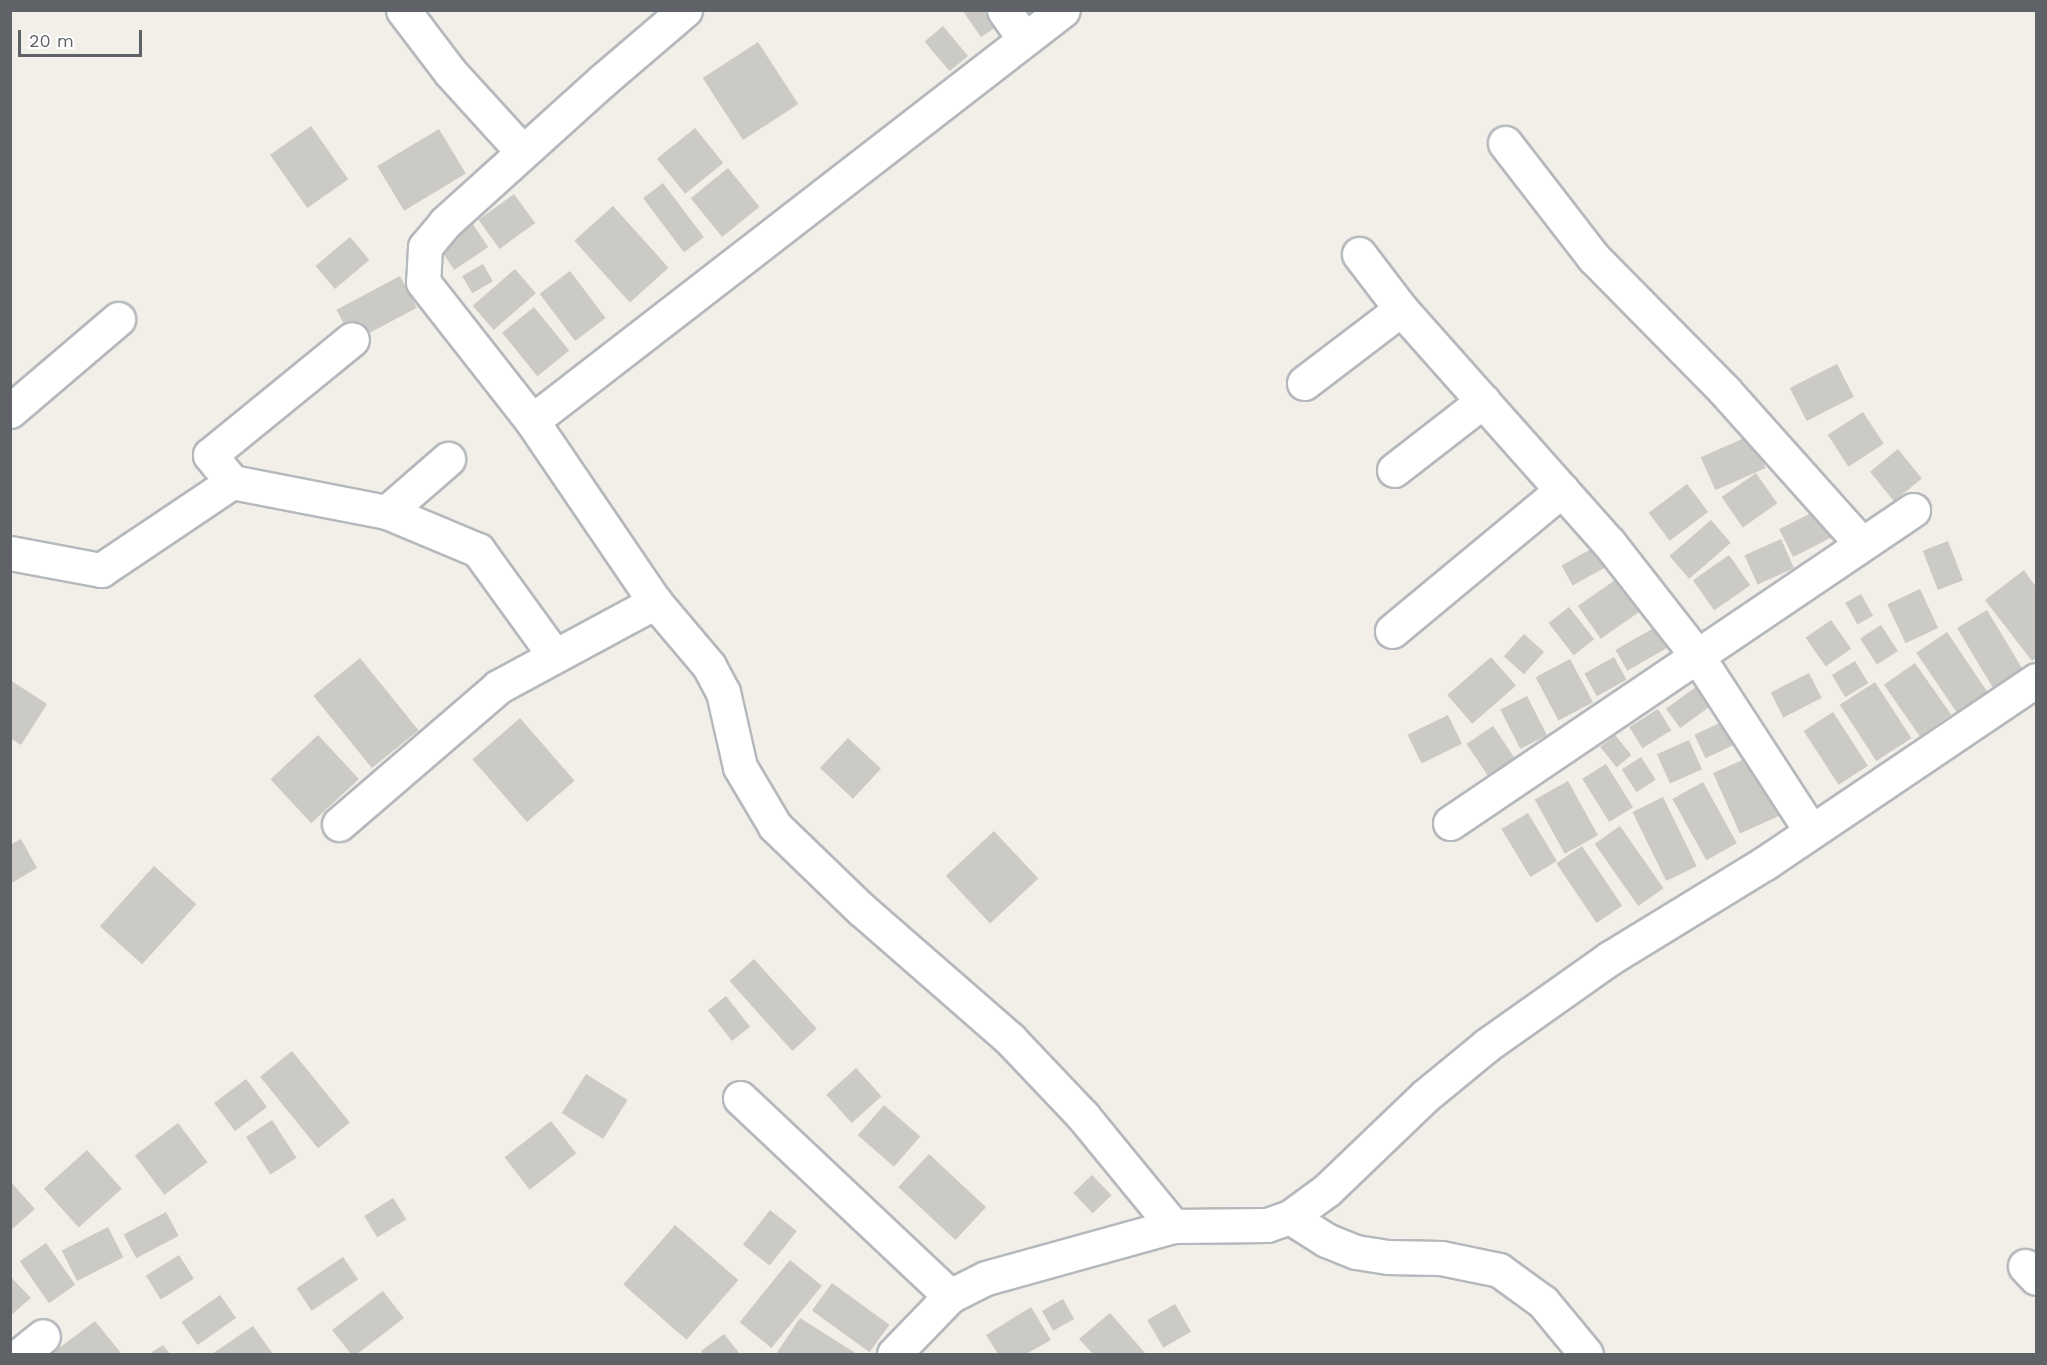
<!DOCTYPE html>
<html>
<head>
<meta charset="utf-8">
<style>
	body { margin:0 }
	#map { position:relative; width:2047px; height:1365px; overflow:hidden; background:#f1efe8; font-family:"Work Sans",sans-serif }
	div>[style] { position:absolute }
	.building>* { inset:0; background:#cccac5; transform-origin:0 0 }
	.roads { filter:drop-shadow(2px 0 #b5b8bc) drop-shadow(-2px 0 #b5b8bc) drop-shadow(0 2px #b5b8bc) drop-shadow(0 -2px #b5b8bc) }
	.minor>* { height:33px; margin:-16.5px; padding:0 16.5px; transform-origin:16.5px; border-radius:16.5px; background:#fff }
	span { translate:-50% -50%; white-space:nowrap; text-align:center; line-height:1.15; -webkit-text-stroke:4.5px #fff; paint-order:stroke }
	.frame { position:absolute; inset:0; border:12px solid #5f6368; pointer-events:none }
	.scale { position:absolute; left:18px; top:30px; width:124px; height:27px; box-sizing:border-box; border:3px solid #5f6368; border-top:0; padding-left:8px; font-size:18px; line-height:21px; white-space:nowrap; color:#5f6368; -webkit-text-stroke:4px #fff; paint-order:stroke }
</style>
</head>
<body>
<div id="map">
	<div class="building">
		<div style="clip-path:polygon(962px 10px,992px 10px,1001px 24px,981px 37px)"></div>
		<div style="left:943px;top:26px;width:39px;height:24px;rotate:50deg"></div>
		<div style="left:758px;top:42px;width:74px;height:66px;rotate:57deg"></div>
		<div style="left:311px;top:126px;width:65px;height:50px;rotate:55deg"></div>
		<div style="left:695px;top:128px;width:45px;height:49px;rotate:51deg"></div>
		<div style="left:439px;top:129px;width:52px;height:72px;rotate:59deg"></div>
		<div style="left:728px;top:168px;width:50px;height:48px;rotate:51deg"></div>
		<div style="left:663px;top:183px;width:68px;height:25px;rotate:53deg"></div>
		<div style="left:514px;top:194px;width:36px;height:44px;rotate:54deg"></div>
		<div style="left:613px;top:206px;width:83px;height:52px;rotate:48deg"></div>
		<div style="left:472px;top:223px;width:29px;height:41px;rotate:56deg"></div>
		<div style="left:350px;top:237px;width:30px;height:45px;rotate:50deg"></div>
		<div style="left:483px;top:264px;width:20px;height:24px;rotate:60deg"></div>
		<div style="left:515px;top:269px;width:32px;height:56px;rotate:49deg"></div>
		<div style="left:570px;top:271px;width:59px;height:38px;rotate:53deg"></div>
		<div style="left:400px;top:276px;width:36px;height:72px;rotate:62deg"></div>
		<div style="left:534px;top:307px;width:56px;height:41px;rotate:51deg"></div>
		<div style="left:1837px;top:364px;width:37px;height:53px;rotate:63deg"></div>
		<div style="left:1863px;top:412px;width:38px;height:42px;rotate:57deg"></div>
		<div style="left:1751px;top:435px;width:36px;height:55px;rotate:66deg"></div>
		<div style="left:1898px;top:449px;width:38px;height:36px;rotate:51deg"></div>
		<div style="left:1756px;top:473px;width:37px;height:42px;rotate:55deg"></div>
		<div style="left:1687px;top:484px;width:35px;height:48px;rotate:53deg"></div>
		<div style="left:1821px;top:508px;width:31px;height:47px;rotate:63deg"></div>
		<div style="left:1711px;top:520px;width:30px;height:55px;rotate:49deg"></div>
		<div style="left:1781px;top:539px;width:32px;height:40px;rotate:66deg"></div>
		<div style="left:1948px;top:541px;width:42px;height:27px;rotate:69deg"></div>
		<div style="left:1593px;top:548px;width:23px;height:36px;rotate:61deg"></div>
		<div style="left:1729px;top:555px;width:37px;height:44px;rotate:55deg"></div>
		<div style="clip-path:polygon(2024px 570px,2036px 587px,2036px 658px,2032px 661px,1985px 600px)"></div>
		<div style="left:1618px;top:578px;width:40px;height:49px;rotate:55deg"></div>
		<div style="left:1920px;top:589px;width:43px;height:36px;rotate:65deg"></div>
		<div style="left:1861px;top:594px;width:25px;height:18px;rotate:61deg"></div>
		<div style="left:1569px;top:607px;width:41px;height:26px;rotate:52deg"></div>
		<div style="left:1987px;top:610px;width:71px;height:35px;rotate:59deg"></div>
		<div style="left:1831px;top:620px;width:35px;height:31px;rotate:55deg"></div>
		<div style="left:1881px;top:625px;width:31px;height:25px;rotate:57deg"></div>
		<div style="left:1657px;top:626px;width:24px;height:48px;rotate:60deg"></div>
		<div style="left:1947px;top:632px;width:75px;height:37px;rotate:56deg"></div>
		<div style="left:1524px;top:634px;width:27px;height:30px;rotate:42deg"></div>
		<div style="left:1491px;top:657px;width:38px;height:58px;rotate:49deg"></div>
		<div style="left:1614px;top:657px;width:26px;height:34px;rotate:61deg"></div>
		<div style="left:360px;top:658px;width:93px;height:60px;rotate:51deg"></div>
		<div style="left:1570px;top:659px;width:49px;height:39px;rotate:62deg"></div>
		<div style="left:1855px;top:661px;width:26px;height:27px;rotate:59deg"></div>
		<div style="left:1915px;top:663px;width:63px;height:38px;rotate:55deg"></div>
		<div style="left:1809px;top:673px;width:28px;height:43px;rotate:63deg"></div>
		<div style="clip-path:polygon(10px 680px,47px 704px,21px 745px,10px 738px)"></div>
		<div style="left:1875px;top:682px;width:67px;height:42px;rotate:57deg"></div>
		<div style="left:1700px;top:684px;width:24px;height:42px;rotate:54deg"></div>
		<div style="left:1527px;top:696px;width:44px;height:30px;rotate:63deg"></div>
		<div style="left:1658px;top:709px;width:25px;height:34px;rotate:58deg"></div>
		<div style="left:1833px;top:712px;width:64px;height:35px;rotate:57deg"></div>
		<div style="left:1448px;top:715px;width:32px;height:45px;rotate:64deg"></div>
		<div style="left:520px;top:718px;width:83px;height:63px;rotate:49deg"></div>
		<div style="left:1728px;top:719px;width:26px;height:37px;rotate:65deg"></div>
		<div style="left:1493px;top:726px;width:41px;height:32px;rotate:56deg"></div>
		<div style="left:318px;top:735px;width:60px;height:65px;rotate:47deg"></div>
		<div style="left:1615px;top:735px;width:26px;height:19px;rotate:51deg"></div>
		<div style="left:848px;top:738px;width:45px;height:41px;rotate:43deg"></div>
		<div style="left:1689px;top:740px;width:32px;height:35px;rotate:66deg"></div>
		<div style="left:1756px;top:754px;width:66px;height:47px;rotate:66deg"></div>
		<div style="left:1641px;top:757px;width:27px;height:23px;rotate:57deg"></div>
		<div style="left:1606px;top:764px;width:51px;height:28px;rotate:58deg"></div>
		<div style="left:1568px;top:781px;width:62px;height:38px;rotate:61deg"></div>
		<div style="left:1703px;top:782px;width:70px;height:35px;rotate:61deg"></div>
		<div style="left:1663px;top:797px;width:77px;height:34px;rotate:64deg"></div>
		<div style="left:1528px;top:813px;width:56px;height:31px;rotate:59deg"></div>
		<div style="left:1620px;top:826px;width:76px;height:31px;rotate:55deg"></div>
		<div style="left:994px;top:831px;width:65px;height:66px;rotate:47deg"></div>
		<div style="clip-path:polygon(21px 839px,37px 868px,10px 884px,10px 845px)"></div>
		<div style="left:1582px;top:846px;width:72px;height:31px;rotate:56deg"></div>
		<div style="left:154px;top:866px;width:57px;height:81px;rotate:42deg"></div>
		<div style="left:754px;top:959px;width:94px;height:33px;rotate:48deg"></div>
		<div style="left:726px;top:996px;width:39px;height:23px;rotate:52deg"></div>
		<div style="left:292px;top:1051px;width:92px;height:41px;rotate:51deg"></div>
		<div style="left:856px;top:1068px;width:38px;height:40px;rotate:48deg"></div>
		<div style="left:586px;top:1074px;width:49px;height:46px;rotate:32deg"></div>
		<div style="left:246px;top:1079px;width:35px;height:40px;rotate:53deg"></div>
		<div style="left:884px;top:1105px;width:48px;height:40px;rotate:41deg"></div>
		<div style="left:272px;top:1120px;width:45px;height:31px;rotate:57deg"></div>
		<div style="left:551px;top:1121px;width:41px;height:59px;rotate:52deg"></div>
		<div style="left:178px;top:1123px;width:49px;height:54px;rotate:53deg"></div>
		<div style="left:87px;top:1150px;width:52px;height:58px;rotate:48deg"></div>
		<div style="left:929px;top:1154px;width:78px;height:45px;rotate:43deg"></div>
		<div style="left:1092px;top:1175px;width:28px;height:26px;rotate:46deg"></div>
		<div style="clip-path:polygon(10px 1181px,35px 1209px,10px 1231px)"></div>
		<div style="left:393px;top:1198px;width:25px;height:34px;rotate:58deg"></div>
		<div style="left:770px;top:1210px;width:34px;height:44px;rotate:38deg"></div>
		<div style="left:166px;top:1212px;width:27px;height:48px;rotate:62deg"></div>
		<div style="left:675px;top:1225px;width:84px;height:79px;rotate:41deg"></div>
		<div style="left:108px;top:1227px;width:34px;height:52px;rotate:63deg"></div>
		<div style="left:46px;top:1243px;width:51px;height:32px;rotate:55deg"></div>
		<div style="left:179px;top:1255px;width:28px;height:39px;rotate:58deg"></div>
		<div style="left:343px;top:1257px;width:27px;height:56px;rotate:56deg"></div>
		<div style="left:790px;top:1260px;width:41px;height:80px;rotate:39deg"></div>
		<div style="clip-path:polygon(10px 1276px,31px 1298px,10px 1316px)"></div>
		<div style="left:832px;top:1283px;width:71px;height:34px;rotate:36deg"></div>
		<div style="clip-path:polygon(383px 1291px,404px 1318px,357px 1354px,351px 1354px,332px 1330px)"></div>
		<div style="left:220px;top:1295px;width:28px;height:47px;rotate:55deg"></div>
		<div style="left:1063px;top:1299px;width:23px;height:24px;rotate:61deg"></div>
		<div style="left:1175px;top:1304px;width:32px;height:32px;rotate:60deg"></div>
		<div style="clip-path:polygon(1031px 1307px,1051px 1340px,1026px 1354px,998px 1354px,986px 1335px)"></div>
		<div style="clip-path:polygon(1110px 1313px,1146px 1354px,1093px 1354px,1079px 1339px)"></div>
		<div style="clip-path:polygon(800px 1318px,857px 1354px,776px 1354px)"></div>
		<div style="clip-path:polygon(95px 1321px,121px 1353px,51px 1354px)"></div>
		<div style="clip-path:polygon(253px 1326px,273px 1354px,212px 1354px)"></div>
		<div style="clip-path:polygon(724px 1334px,740px 1354px,703px 1354px,701px 1351px)"></div>
		<div style="clip-path:polygon(163px 1345px,170px 1354px,149px 1354px)"></div>
	</div>
	<div class="roads">
		<div class="minor">
			<div style="left:403px;top:10px;width:78px;rotate:52.8deg"></div>
			<div style="left:450px;top:72px;width:107px;rotate:47.7deg"></div>
			<div style="left:685px;top:10px;width:108px;rotate:139.5deg"></div>
			<div style="left:603px;top:80px;width:213px;rotate:137.9deg"></div>
			<div style="left:445px;top:223px;width:31px;rotate:130deg"></div>
			<div style="left:425px;top:247px;width:35px;rotate:93deg"></div>
			<div style="left:423px;top:282px;width:177px;rotate:51.9deg"></div>
			<div style="left:532px;top:421px;width:219px;rotate:55.8deg"></div>
			<div style="left:655px;top:602px;width:84px;rotate:49.8deg"></div>
			<div style="left:709px;top:666px;width:30px;rotate:62deg"></div>
			<div style="left:723px;top:692px;width:77px;rotate:77.2deg"></div>
			<div style="left:740px;top:767px;width:69px;rotate:59.3deg"></div>
			<div style="left:775px;top:826px;width:120px;rotate:44deg"></div>
			<div style="left:861px;top:909px;width:198px;rotate:41.1deg"></div>
			<div style="left:1010px;top:1039px;width:106px;rotate:46.5deg"></div>
			<div style="left:1083px;top:1116px;width:142px;rotate:50.7deg"></div>
			<div style="left:1004px;top:10px;width:35px;rotate:55deg"></div>
			<div style="left:1505px;top:143px;width:145px;rotate:52.3deg"></div>
			<div style="left:1594px;top:258px;width:187px;rotate:45.4deg"></div>
			<div style="left:1725px;top:391px;width:204px;rotate:48.2deg"></div>
			<div style="left:1359px;top:254px;width:69px;rotate:52.6deg"></div>
			<div style="left:1401px;top:309px;width:313px;rotate:48.4deg"></div>
			<div style="left:1609px;top:543px;width:145px;rotate:52deg"></div>
			<div style="left:1698px;top:657px;width:207px;rotate:57deg"></div>
			<div style="left:1304px;top:383px;width:122px;rotate:-37.3deg"></div>
			<div style="left:10px;top:411px;width:142px;rotate:-40.4deg"></div>
			<div style="left:532px;top:421px;width:671px;rotate:-37.74deg"></div>
			<div style="left:1394px;top:470px;width:113px;rotate:-37.8deg"></div>
			<div style="left:232px;top:482px;width:35px;rotate:-129deg"></div>
			<div style="left:210px;top:455px;width:183px;rotate:-39.2deg"></div>
			<div style="left:387px;top:512px;width:81px;rotate:-41deg"></div>
			<div style="left:10px;top:553px;width:93px;rotate:10.6deg"></div>
			<div style="left:101px;top:570px;width:158px;rotate:-33.9deg"></div>
			<div style="left:232px;top:482px;width:158px;rotate:11deg"></div>
			<div style="left:387px;top:512px;width:99px;rotate:22.7deg"></div>
			<div style="left:478px;top:550px;width:130px;rotate:54.1deg"></div>
			<div style="left:1392px;top:631px;width:221px;rotate:-39.7deg"></div>
			<div style="left:1450px;top:823px;width:559px;rotate:-34.06deg"></div>
			<div style="left:339px;top:824px;width:210px;rotate:-40.7deg"></div>
			<div style="left:498px;top:687px;width:179px;rotate:-28.4deg"></div>
			<div style="left:740px;top:1098px;width:289px;rotate:43.3deg"></div>
			<div style="left:1290px;top:1217px;width:43px;rotate:32.6deg"></div>
			<div style="left:1326px;top:1240px;width:32px;rotate:22deg"></div>
			<div style="left:1356px;top:1252px;width:32px;rotate:9deg"></div>
			<div style="left:1388px;top:1257px;width:53px;rotate:1.1deg"></div>
			<div style="left:1441px;top:1258px;width:59px;rotate:11.7deg"></div>
			<div style="left:1499px;top:1270px;width:54px;rotate:36deg"></div>
			<div style="left:1543px;top:1302px;width:67px;rotate:50.4deg"></div>
			<div style="left:2025px;top:1266px;width:16px;rotate:47deg"></div>
			<div style="left:21px;top:1354px;width:28px;rotate:-39deg"></div>
			<div style="left:894px;top:1354px;width:81px;rotate:-46deg"></div>
			<div style="left:950px;top:1296px;width:40px;rotate:-26.6deg"></div>
			<div style="left:986px;top:1278px;width:194px;rotate:-15.5deg"></div>
			<div style="left:1173px;top:1226px;width:94px;rotate:-0.6deg"></div>
			<div style="left:1267px;top:1225px;width:24px;rotate:-19deg"></div>
			<div style="left:1290px;top:1217px;width:46px;rotate:-36.1deg"></div>
			<div style="left:1327px;top:1190px;width:136px;rotate:-43.8deg"></div>
			<div style="left:1425px;top:1096px;width:80px;rotate:-39.4deg"></div>
			<div style="left:1487px;top:1045px;width:151px;rotate:-35.3deg"></div>
			<div style="left:1610px;top:958px;width:182px;rotate:-31.5deg"></div>
			<div style="left:1765px;top:863px;width:327px;rotate:-34deg"></div>
		</div>
	</div>
	<div class="frame"></div>
	<div class="scale">20 m</div>
</div>
</body>
</html>
